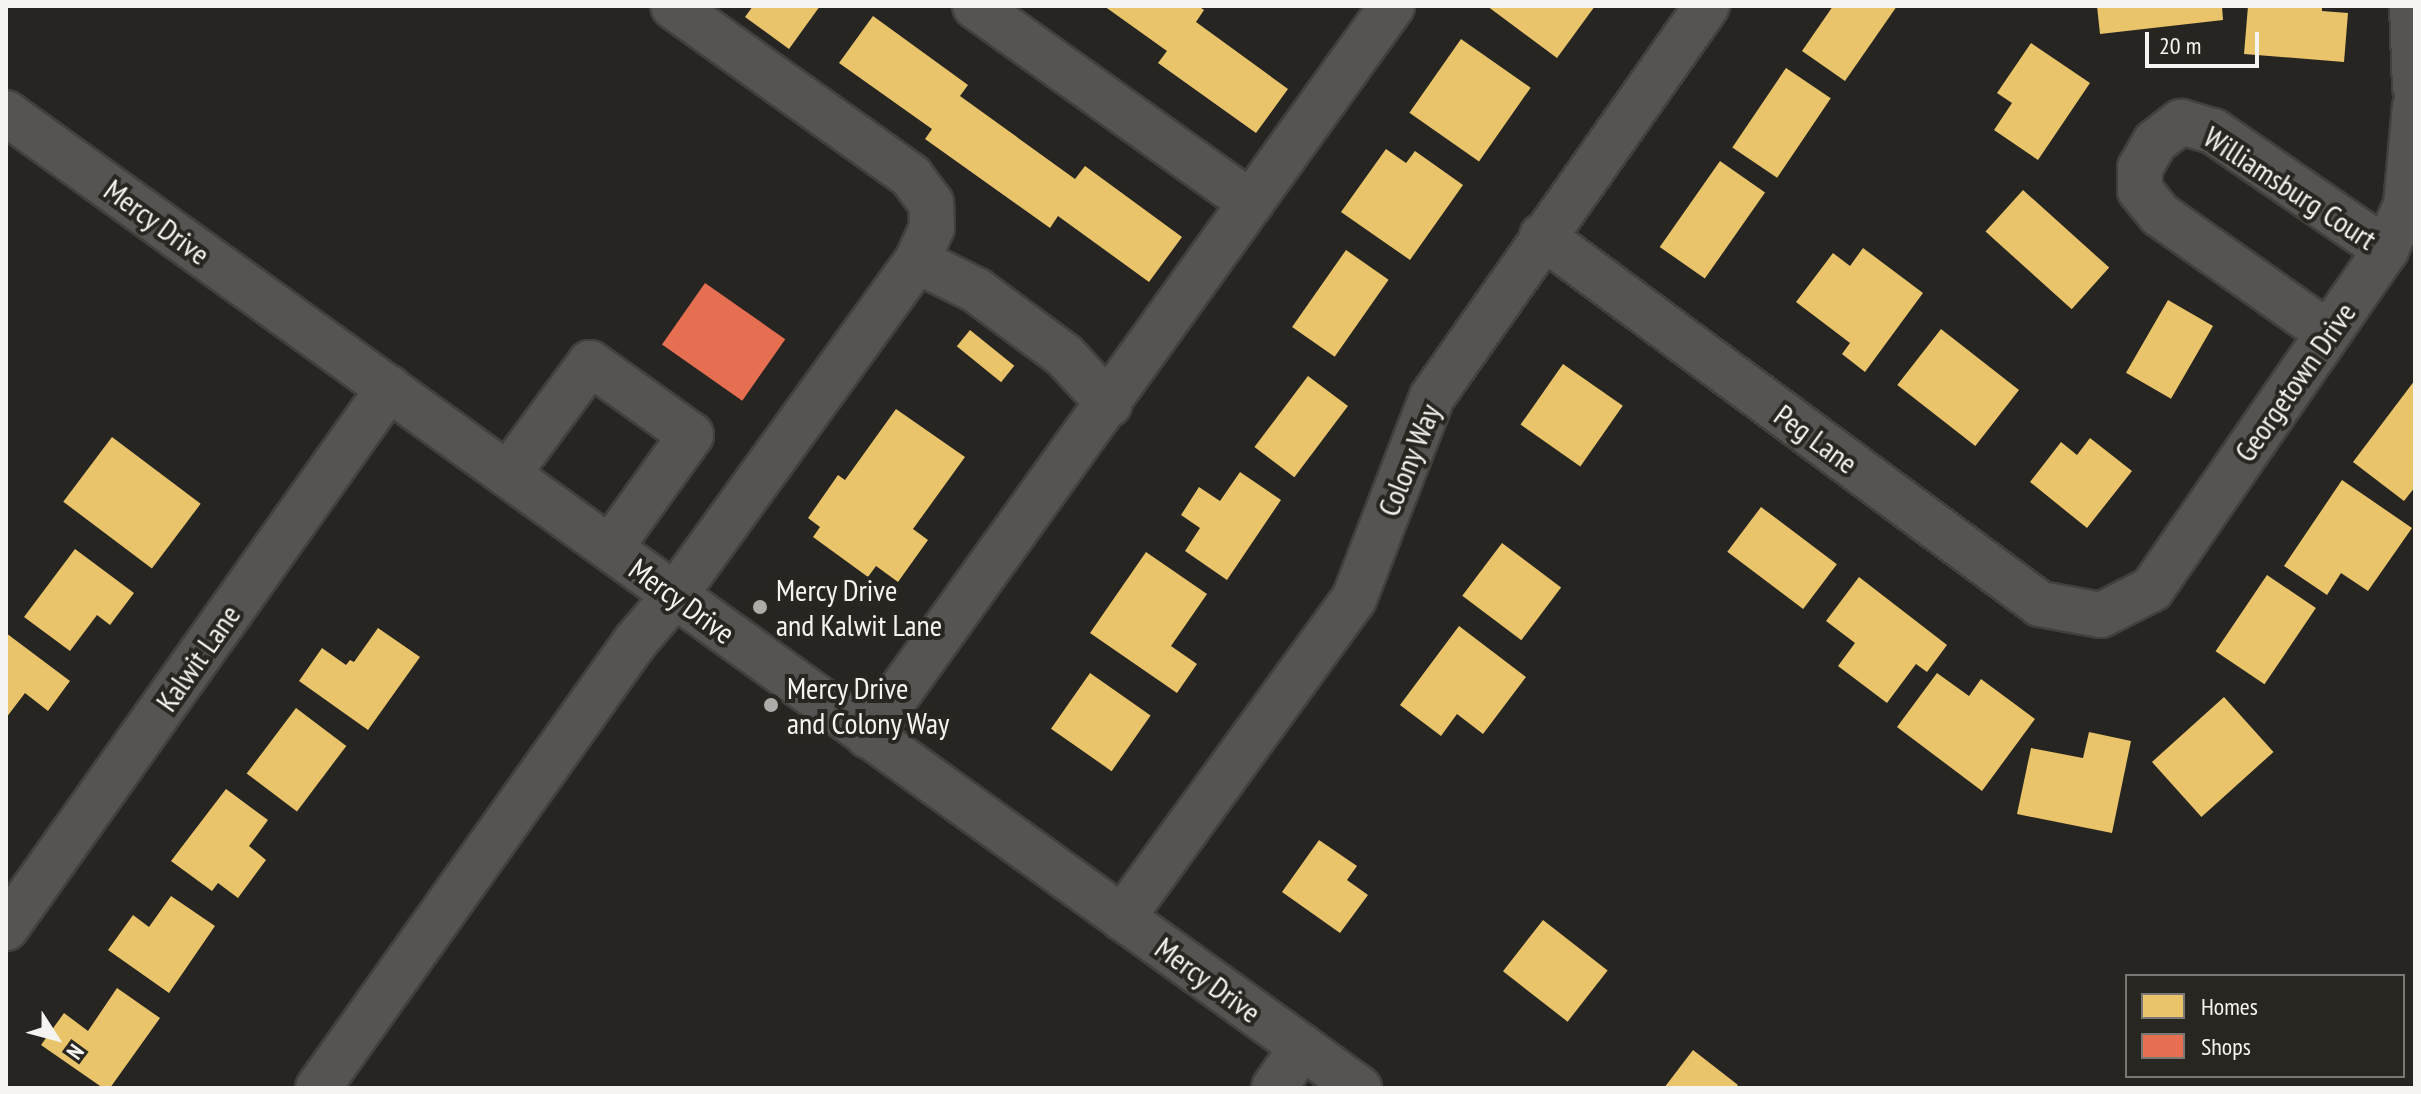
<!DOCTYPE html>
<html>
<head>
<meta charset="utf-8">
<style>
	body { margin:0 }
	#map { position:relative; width:2421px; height:1094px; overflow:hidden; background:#272522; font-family:"PT Sans Narrow",sans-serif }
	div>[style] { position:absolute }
	.homes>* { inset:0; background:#e9c46a; transform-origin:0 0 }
	.shops>* { inset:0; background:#e76f51; transform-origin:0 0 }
	.roads { filter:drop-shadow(2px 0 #42403d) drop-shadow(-2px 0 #42403d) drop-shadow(0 2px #42403d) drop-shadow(0 -2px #42403d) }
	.minor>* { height:44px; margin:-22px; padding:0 22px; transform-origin:22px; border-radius:22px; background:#555452 }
	.dots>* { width:22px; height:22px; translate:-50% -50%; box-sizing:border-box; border:4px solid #282621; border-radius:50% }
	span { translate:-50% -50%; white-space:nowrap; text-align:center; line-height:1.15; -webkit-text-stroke:8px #282621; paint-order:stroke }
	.street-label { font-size:30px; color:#f6f4f1 }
	.poi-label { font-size:30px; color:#f6f4f1 }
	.left { translate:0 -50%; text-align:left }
	.frame { position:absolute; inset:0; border:8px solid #f6f4f1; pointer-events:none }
	.legend { position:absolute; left:2125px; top:974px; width:280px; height:104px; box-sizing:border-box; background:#282621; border:2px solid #7a7874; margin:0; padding:10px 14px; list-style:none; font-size:24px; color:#f6f4f1 }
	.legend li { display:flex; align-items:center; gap:16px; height:40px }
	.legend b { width:40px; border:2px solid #7a7874 }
	.north { position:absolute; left:16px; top:998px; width:80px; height:80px; -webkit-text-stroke:6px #282621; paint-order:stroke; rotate:126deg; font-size:22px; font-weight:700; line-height:32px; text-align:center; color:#f6f4f1 }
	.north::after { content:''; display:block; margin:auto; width:28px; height:36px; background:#f6f4f1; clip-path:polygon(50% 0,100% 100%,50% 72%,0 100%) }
	.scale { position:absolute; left:2145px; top:32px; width:114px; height:36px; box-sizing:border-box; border:4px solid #f6f4f1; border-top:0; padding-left:10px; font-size:24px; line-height:28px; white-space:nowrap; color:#f6f4f1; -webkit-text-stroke:6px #282621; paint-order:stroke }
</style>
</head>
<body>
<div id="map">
	<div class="homes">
		<div style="clip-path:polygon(753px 6px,820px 6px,789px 49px,745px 17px)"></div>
		<div style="clip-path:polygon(1104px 6px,1198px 6px,1204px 10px,1196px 22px,1288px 89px,1256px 133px,1158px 63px,1167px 51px)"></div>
		<div style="clip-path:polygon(1487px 6px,1595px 6px,1557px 58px)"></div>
		<div style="clip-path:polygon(1833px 6px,1897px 6px,1845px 81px,1802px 51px)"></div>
		<div style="clip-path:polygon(2097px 6px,2222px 6px,2223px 20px,2100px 34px)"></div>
		<div style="clip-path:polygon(2248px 6px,2322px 6px,2322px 11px,2348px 13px,2344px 62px,2244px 54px)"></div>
		<div style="clip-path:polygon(873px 16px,968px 85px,960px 96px,1075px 179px,1085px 166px,1182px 237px,1149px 282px,1058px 216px,1050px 228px,925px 139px,932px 129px,839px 63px)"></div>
		<div style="left:1461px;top:39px;width:85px;height:90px;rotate:35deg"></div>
		<div style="clip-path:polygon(2031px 43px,2090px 83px,2038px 160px,1994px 130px,2012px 103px,1997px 93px)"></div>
		<div style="left:1786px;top:68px;width:54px;height:96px;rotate:34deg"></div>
		<div style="clip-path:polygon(1386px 149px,1406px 163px,1415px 151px,1463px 185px,1410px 260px,1341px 212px)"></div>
		<div style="left:1720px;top:161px;width:55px;height:105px;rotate:35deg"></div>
		<div style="left:2023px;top:190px;width:116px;height:56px;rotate:42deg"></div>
		<div style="clip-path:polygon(1863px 248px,1923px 293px,1865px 372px,1842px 354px,1850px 343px,1796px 302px,1833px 253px,1850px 266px)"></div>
		<div style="left:1346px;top:250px;width:52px;height:94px;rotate:35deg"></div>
		<div style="left:2168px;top:300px;width:52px;height:84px;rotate:30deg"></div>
		<div style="left:1941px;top:329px;width:99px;height:71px;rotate:38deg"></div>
		<div style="left:970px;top:330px;width:57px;height:21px;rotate:39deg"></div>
		<div style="left:1563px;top:364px;width:73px;height:74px;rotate:35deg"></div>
		<div style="left:1308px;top:376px;width:50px;height:89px;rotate:37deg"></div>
		<div style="clip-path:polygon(2415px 380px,2415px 487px,2404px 501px,2353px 462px)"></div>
		<div style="clip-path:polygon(896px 409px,965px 457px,913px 529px,928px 540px,898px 582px,876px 566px,868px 577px,813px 537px,820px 527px,808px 518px,838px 475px,845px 480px)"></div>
		<div style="left:112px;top:437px;width:111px;height:81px;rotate:37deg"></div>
		<div style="clip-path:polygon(2090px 438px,2132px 471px,2087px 528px,2030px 482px,2061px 442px,2077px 455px)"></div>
		<div style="clip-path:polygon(1240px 472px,1281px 500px,1227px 580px,1185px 551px,1200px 528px,1181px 515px,1199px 487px,1220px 501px)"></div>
		<div style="clip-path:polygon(2342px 480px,2412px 528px,2368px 591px,2341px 573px,2327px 595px,2284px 566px)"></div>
		<div style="left:1761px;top:507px;width:95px;height:56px;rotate:37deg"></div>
		<div style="left:1502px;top:543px;width:74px;height:66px;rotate:37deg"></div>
		<div style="clip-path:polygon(75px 549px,134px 593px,110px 625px,97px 615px,70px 651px,24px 617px)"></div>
		<div style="clip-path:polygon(1146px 552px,1207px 594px,1171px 646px,1197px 664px,1177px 693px,1090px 633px)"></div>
		<div style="left:2267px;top:575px;width:59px;height:92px;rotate:34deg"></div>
		<div style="clip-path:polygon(1859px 577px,1947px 645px,1927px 672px,1916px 664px,1887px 703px,1838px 666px,1855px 643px,1826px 621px)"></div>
		<div style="clip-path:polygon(1459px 626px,1526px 677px,1483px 734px,1457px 714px,1441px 736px,1400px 705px)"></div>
		<div style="clip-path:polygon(378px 628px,420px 657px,368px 730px,299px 681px,322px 648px,346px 665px,350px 660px,354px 662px)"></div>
		<div style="clip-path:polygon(6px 633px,70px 681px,48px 711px,25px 693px,6px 718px)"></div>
		<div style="left:1090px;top:673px;width:74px;height:68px;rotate:35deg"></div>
		<div style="clip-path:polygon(1937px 673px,1969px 696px,1981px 679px,2035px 719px,1982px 791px,1897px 727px)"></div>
		<div style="left:2224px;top:697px;width:74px;height:97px;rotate:48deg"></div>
		<div style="left:296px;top:708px;width:63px;height:82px;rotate:37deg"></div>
		<div style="clip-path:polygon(2089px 732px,2131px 741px,2112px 833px,2017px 814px,2031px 748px,2083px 758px)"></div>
		<div style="clip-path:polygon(226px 789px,268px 820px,249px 846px,266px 860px,238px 898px,218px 883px,212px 891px,171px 861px)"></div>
		<div style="clip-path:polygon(1319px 840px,1357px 866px,1347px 880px,1368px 895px,1340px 933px,1282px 892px)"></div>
		<div style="clip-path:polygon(171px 896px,215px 926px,169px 993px,108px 950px,133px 915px,149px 927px)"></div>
		<div style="left:1543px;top:920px;width:82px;height:65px;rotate:38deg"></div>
		<div style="clip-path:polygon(117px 988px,160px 1018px,110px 1088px,103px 1088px,41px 1045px,64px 1013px,88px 1031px)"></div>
		<div style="clip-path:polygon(1693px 1050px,1738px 1085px,1735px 1088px,1664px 1088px)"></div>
	</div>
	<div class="shops">
		<div style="left:705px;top:283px;width:98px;height:75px;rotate:35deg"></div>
	</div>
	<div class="roads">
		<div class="minor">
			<div style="left:975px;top:6px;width:339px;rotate:35.5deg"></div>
			<div style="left:2412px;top:6px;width:81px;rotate:87.9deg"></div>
			<div style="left:6px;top:113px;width:1668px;rotate:35.78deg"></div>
			<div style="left:1542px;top:236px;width:619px;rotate:36.46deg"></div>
			<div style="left:2040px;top:604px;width:62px;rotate:10.2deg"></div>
			<div style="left:2101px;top:615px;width:57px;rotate:-27deg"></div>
			<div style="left:2152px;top:589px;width:412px;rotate:-55.4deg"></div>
			<div style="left:2386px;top:250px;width:49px;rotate:-66deg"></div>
			<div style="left:2406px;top:205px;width:99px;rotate:-84.8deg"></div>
			<div style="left:917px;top:261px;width:66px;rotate:26.2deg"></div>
			<div style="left:976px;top:290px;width:109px;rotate:36.5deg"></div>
			<div style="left:1064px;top:355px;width:67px;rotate:47.4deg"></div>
			<div style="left:2328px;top:333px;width:205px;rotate:-144.9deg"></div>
			<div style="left:2160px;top:215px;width:32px;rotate:-129deg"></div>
			<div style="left:2140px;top:190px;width:22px;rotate:-90deg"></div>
			<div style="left:2140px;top:168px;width:30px;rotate:-60deg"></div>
			<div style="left:2155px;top:142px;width:33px;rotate:-38deg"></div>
			<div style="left:2181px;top:122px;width:33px;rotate:16deg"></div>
			<div style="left:2213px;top:131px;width:210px;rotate:34.5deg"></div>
			<div style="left:508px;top:474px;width:138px;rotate:-53.5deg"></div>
			<div style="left:590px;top:363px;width:124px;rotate:35.5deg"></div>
			<div style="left:691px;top:435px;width:139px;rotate:125.6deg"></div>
			<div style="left:868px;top:736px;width:899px;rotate:-54.33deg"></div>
			<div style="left:1122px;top:918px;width:394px;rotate:-54deg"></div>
			<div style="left:1354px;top:599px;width:217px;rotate:-68.9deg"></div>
			<div style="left:1432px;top:397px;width:478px;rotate:-54.9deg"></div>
			<div style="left:6px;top:928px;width:662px;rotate:-54.65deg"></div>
			<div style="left:318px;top:1088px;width:547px;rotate:-54.6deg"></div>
			<div style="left:635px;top:642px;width:62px;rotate:-49.6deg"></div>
			<div style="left:675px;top:595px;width:412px;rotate:-54.1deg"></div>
			<div style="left:917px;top:261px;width:37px;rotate:-66deg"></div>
			<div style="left:932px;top:227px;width:24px;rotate:-92deg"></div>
			<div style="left:931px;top:203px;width:34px;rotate:-127deg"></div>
			<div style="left:911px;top:176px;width:292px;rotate:-144.5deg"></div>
			<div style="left:1274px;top:1088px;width:50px;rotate:-55.7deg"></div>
		</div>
	</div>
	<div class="dots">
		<div style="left:760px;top:607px;background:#aeaca9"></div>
		<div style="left:771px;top:705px;background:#aeaca9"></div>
	</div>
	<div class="street-label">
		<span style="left:2290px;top:188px;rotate:33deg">Williamsburg Court</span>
		<span style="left:157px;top:222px;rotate:36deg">Mercy Drive</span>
		<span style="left:2295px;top:382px;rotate:-55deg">Georgetown Drive</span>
		<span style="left:1816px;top:439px;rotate:36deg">Peg Lane</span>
		<span style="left:1409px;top:460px;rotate:-68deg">Colony Way</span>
		<span style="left:682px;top:601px;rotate:36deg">Mercy Drive</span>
		<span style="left:198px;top:658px;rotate:-55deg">Kalwit Lane</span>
		<span style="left:1208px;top:980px;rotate:36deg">Mercy Drive</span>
	</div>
	<div class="poi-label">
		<span class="left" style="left:776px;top:607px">Mercy Drive<br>and Kalwit Lane</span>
		<span class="left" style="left:787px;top:705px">Mercy Drive<br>and Colony Way</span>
	</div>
	<div class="frame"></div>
	<ul class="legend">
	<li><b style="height:22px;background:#e9c46a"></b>Homes</li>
	<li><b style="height:22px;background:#e76f51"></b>Shops</li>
	</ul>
	<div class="north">N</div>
	<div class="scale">20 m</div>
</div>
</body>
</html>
